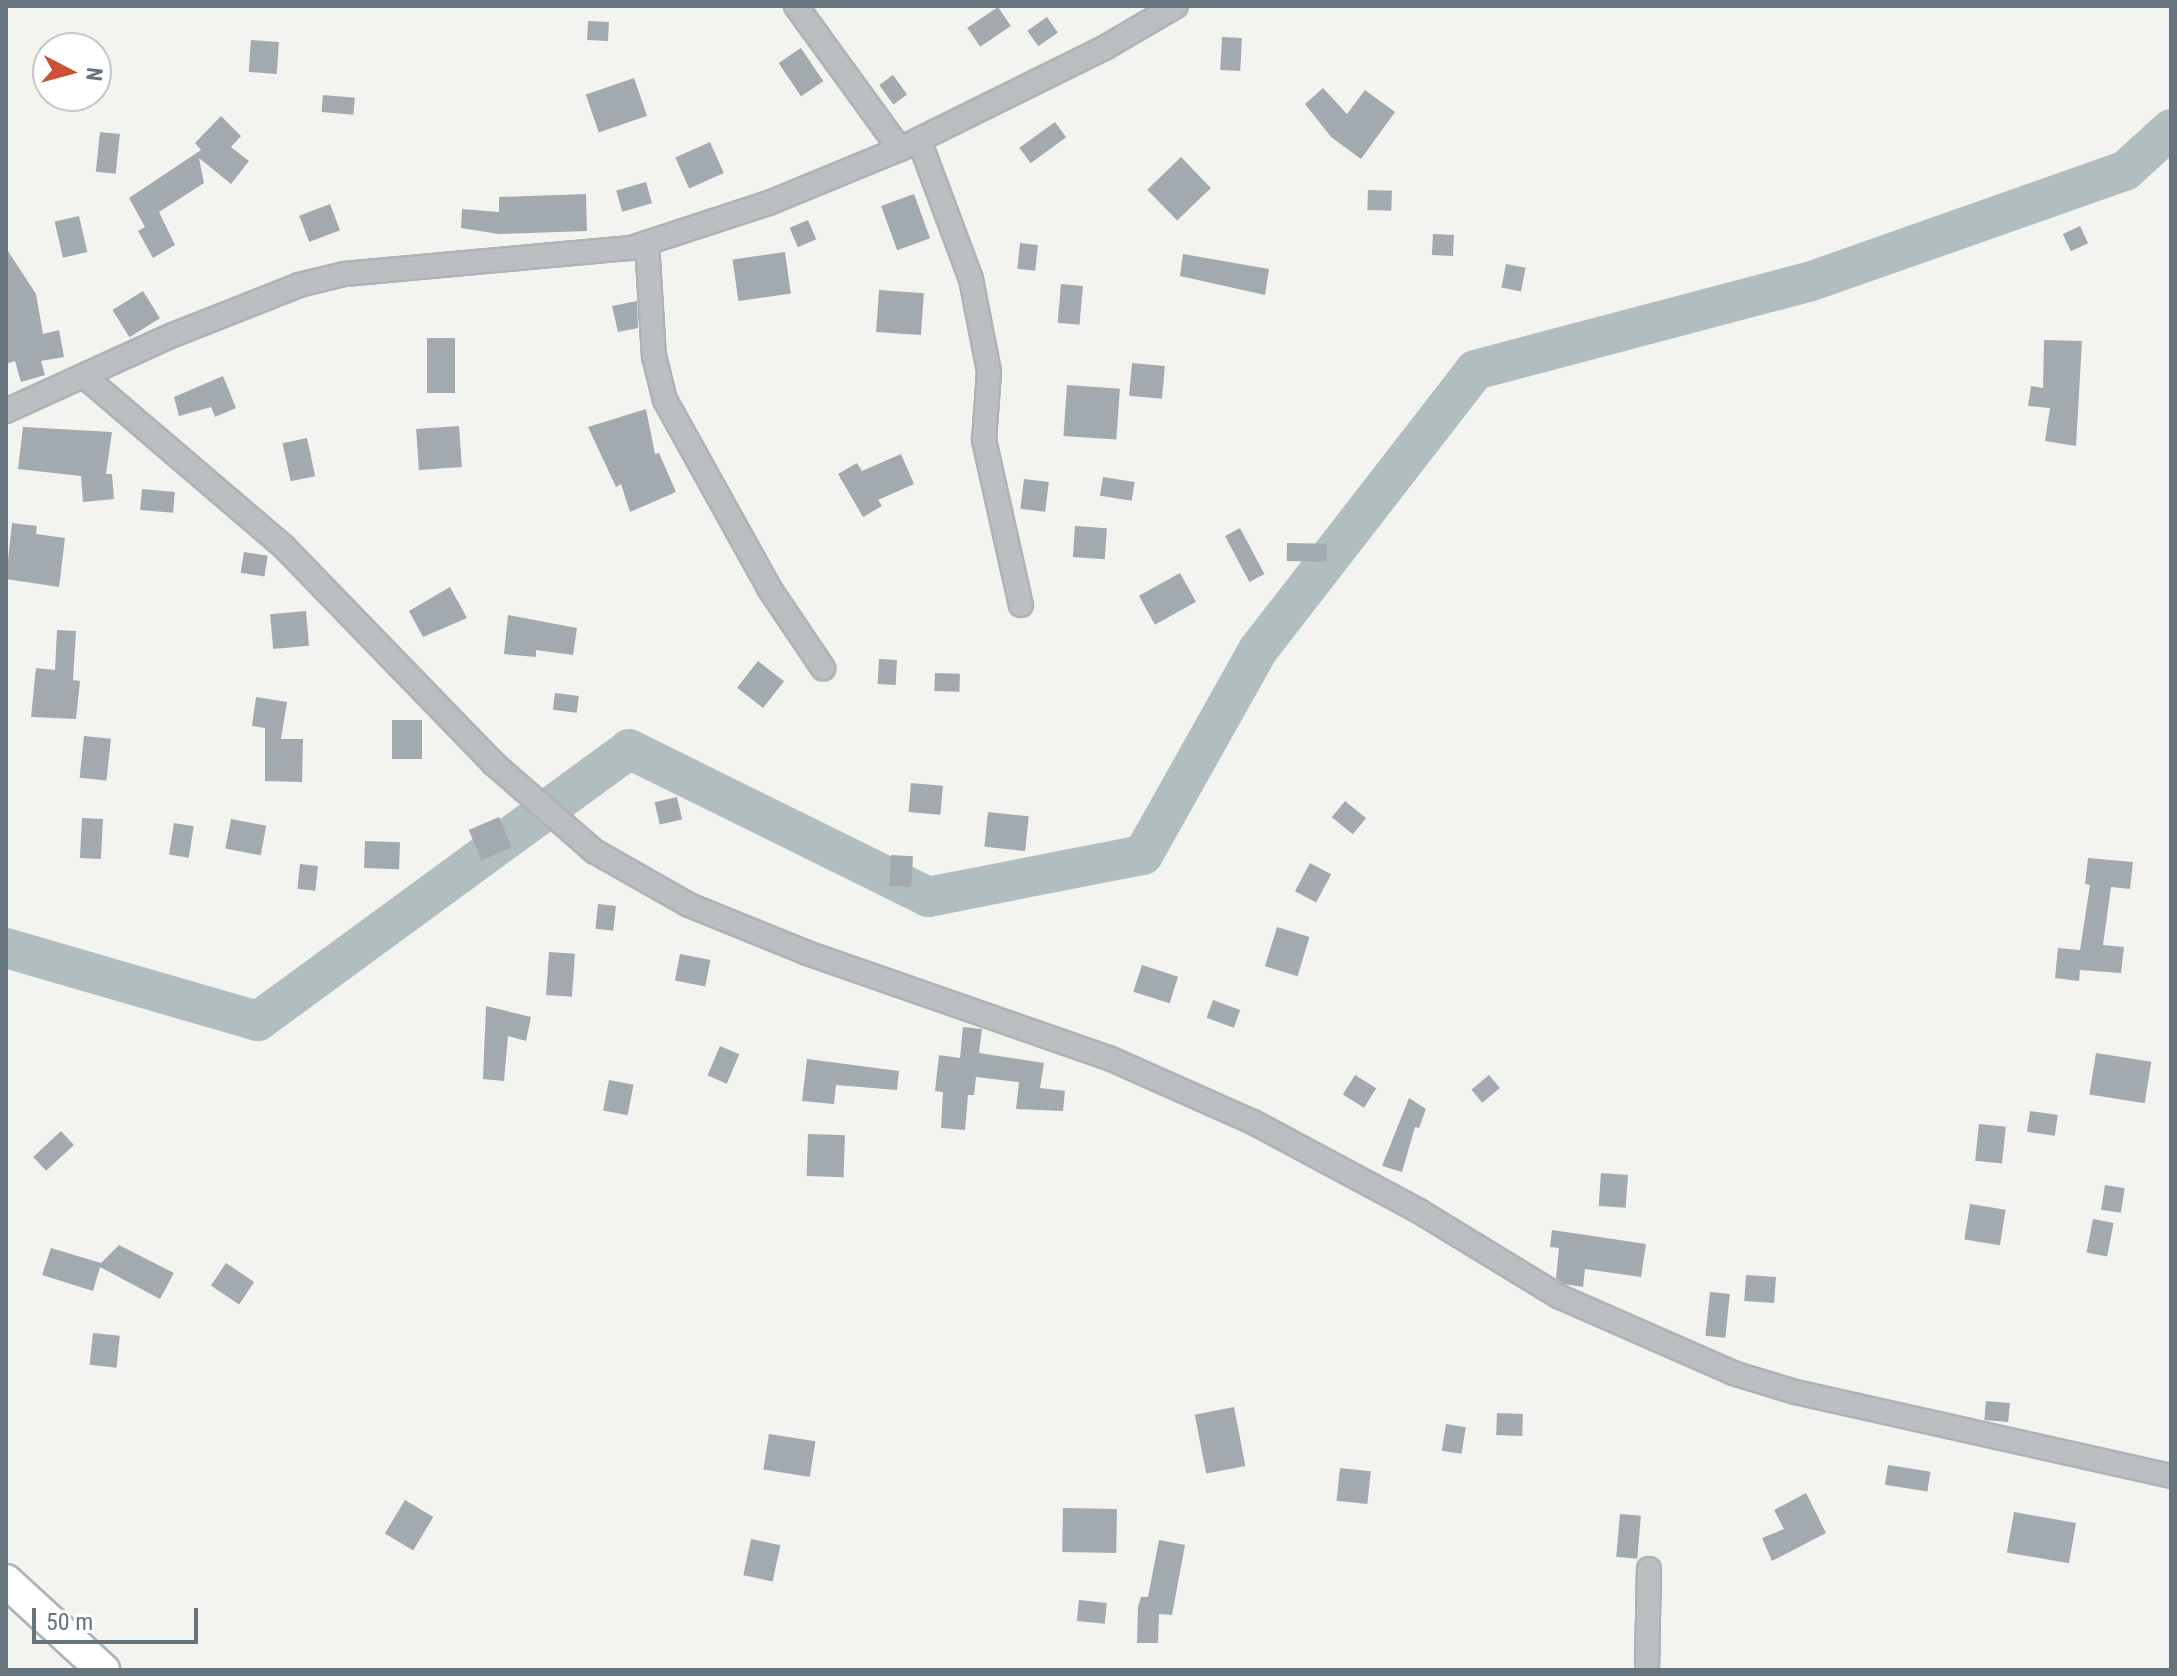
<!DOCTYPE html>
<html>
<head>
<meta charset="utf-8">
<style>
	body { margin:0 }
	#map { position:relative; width:2177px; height:1676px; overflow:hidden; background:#f3f3f0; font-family:"Roboto Condensed",sans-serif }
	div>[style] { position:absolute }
	.river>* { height:40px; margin:-20px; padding:0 20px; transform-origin:20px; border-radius:20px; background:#b1bec0 }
	.building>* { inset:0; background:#a3aaaf; transform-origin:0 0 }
	.roads { filter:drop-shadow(2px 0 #aeb3b6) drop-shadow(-2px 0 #aeb3b6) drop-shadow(0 2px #aeb3b6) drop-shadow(0 -2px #aeb3b6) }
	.street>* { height:22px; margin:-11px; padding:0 11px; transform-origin:11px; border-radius:11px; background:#bbbfc2 }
	.secondary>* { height:32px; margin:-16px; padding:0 16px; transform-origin:16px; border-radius:16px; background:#fff }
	span { translate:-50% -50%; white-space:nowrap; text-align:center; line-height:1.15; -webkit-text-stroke:8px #fff; paint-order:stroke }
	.frame { position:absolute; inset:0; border:8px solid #66747e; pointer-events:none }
	.north { position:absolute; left:32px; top:32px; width:80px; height:80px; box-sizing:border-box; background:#fff; border:2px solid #c2c7cb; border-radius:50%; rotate:96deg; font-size:22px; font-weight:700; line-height:32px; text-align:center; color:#66747e }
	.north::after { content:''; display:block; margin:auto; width:28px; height:36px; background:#ce5035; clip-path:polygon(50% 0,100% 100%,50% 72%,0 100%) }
	.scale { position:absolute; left:32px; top:1608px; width:166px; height:36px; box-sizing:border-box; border:4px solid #66747e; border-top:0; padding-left:10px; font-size:24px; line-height:28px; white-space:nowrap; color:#66747e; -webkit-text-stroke:6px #fff; paint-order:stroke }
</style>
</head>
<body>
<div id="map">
	<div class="river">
		<div style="left:6px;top:948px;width:262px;rotate:16.2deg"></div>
		<div style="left:258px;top:1021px;width:460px;rotate:-36.2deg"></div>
		<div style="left:629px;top:749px;width:334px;rotate:26.3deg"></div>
		<div style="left:928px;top:897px;width:219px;rotate:-11.1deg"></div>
		<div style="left:1143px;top:855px;width:235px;rotate:-60.7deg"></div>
		<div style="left:1258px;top:650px;width:354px;rotate:-52.2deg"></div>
		<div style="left:1475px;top:370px;width:345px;rotate:-14.8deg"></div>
		<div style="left:1809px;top:282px;width:335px;rotate:-19.4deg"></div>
		<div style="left:2125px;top:171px;width:62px;rotate:-42.4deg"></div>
	</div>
	<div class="building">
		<div style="left:998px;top:7px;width:23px;height:37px;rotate:56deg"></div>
		<div style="left:1047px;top:17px;width:19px;height:24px;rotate:55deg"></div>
		<div style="left:588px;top:21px;width:21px;height:19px;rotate:3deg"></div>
		<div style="left:1222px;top:37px;width:20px;height:33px;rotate:3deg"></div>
		<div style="left:251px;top:40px;width:28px;height:32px;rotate:4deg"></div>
		<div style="left:801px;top:48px;width:40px;height:27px;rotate:56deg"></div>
		<div style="left:893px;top:75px;width:24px;height:17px;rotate:54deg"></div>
		<div style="left:634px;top:78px;width:40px;height:51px;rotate:71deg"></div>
		<div style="clip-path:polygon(1323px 88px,1347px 114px,1365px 90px,1395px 112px,1361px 159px,1331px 137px,1305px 104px)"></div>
		<div style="left:323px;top:95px;width:32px;height:17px;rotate:5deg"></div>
		<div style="clip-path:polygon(221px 116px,241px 136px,231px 147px,249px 161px,231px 184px,199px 158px,204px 183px,159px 212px,175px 245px,153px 258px,138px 231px,145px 227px,129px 198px,201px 150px,195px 143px)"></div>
		<div style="left:1055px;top:122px;width:19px;height:44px;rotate:54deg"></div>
		<div style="left:100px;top:132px;width:20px;height:40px;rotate:6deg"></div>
		<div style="left:710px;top:142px;width:34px;height:38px;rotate:66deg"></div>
		<div style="left:1181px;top:157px;width:43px;height:47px;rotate:46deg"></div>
		<div style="left:646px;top:182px;width:22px;height:31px;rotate:74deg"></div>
		<div style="left:1368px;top:190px;width:24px;height:20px;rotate:2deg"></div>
		<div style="clip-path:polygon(586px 194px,587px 231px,499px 234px,461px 228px,462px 209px,499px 212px,499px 197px)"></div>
		<div style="left:914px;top:194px;width:47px;height:35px;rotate:70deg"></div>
		<div style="left:330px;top:204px;width:28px;height:33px;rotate:69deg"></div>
		<div style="left:79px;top:216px;width:37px;height:25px;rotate:77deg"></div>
		<div style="left:808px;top:220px;width:21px;height:20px;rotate:67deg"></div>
		<div style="left:2080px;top:226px;width:19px;height:19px;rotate:65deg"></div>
		<div style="left:1433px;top:234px;width:21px;height:21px;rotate:3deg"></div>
		<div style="left:1020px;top:243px;width:18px;height:26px;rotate:6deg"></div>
		<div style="clip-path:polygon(6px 248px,36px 294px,43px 334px,59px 330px,64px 357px,41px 361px,45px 375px,21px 382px,15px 361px,6px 364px)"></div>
		<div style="left:785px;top:252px;width:42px;height:53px;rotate:82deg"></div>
		<div style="clip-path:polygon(1183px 254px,1269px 269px,1265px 295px,1180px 276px)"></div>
		<div style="left:1506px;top:264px;width:20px;height:24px;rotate:11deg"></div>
		<div style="left:1061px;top:284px;width:22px;height:39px;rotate:5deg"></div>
		<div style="left:879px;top:290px;width:45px;height:42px;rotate:4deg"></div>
		<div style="left:143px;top:291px;width:32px;height:36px;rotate:58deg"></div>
		<div style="clip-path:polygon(637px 301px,638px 328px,618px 332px,612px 306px)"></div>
		<div style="left:427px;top:338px;width:28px;height:55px"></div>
		<div style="clip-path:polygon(2044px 340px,2082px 341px,2076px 446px,2045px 441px,2050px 408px,2028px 406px,2031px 386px,2043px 388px)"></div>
		<div style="left:1132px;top:363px;width:33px;height:33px;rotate:5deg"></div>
		<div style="clip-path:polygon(223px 376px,236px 408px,215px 417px,211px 407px,179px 416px,174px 397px)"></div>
		<div style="left:1067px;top:385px;width:53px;height:51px;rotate:4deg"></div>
		<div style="clip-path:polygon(646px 409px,655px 454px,659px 453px,676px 492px,630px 512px,621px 484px,616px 487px,588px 427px)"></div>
		<div style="left:459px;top:426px;width:41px;height:43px;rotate:86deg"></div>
		<div style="clip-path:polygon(23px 427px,112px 432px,106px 474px,112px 474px,114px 499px,83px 502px,81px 476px,18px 469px)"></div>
		<div style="left:307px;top:438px;width:39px;height:25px;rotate:78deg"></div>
		<div style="clip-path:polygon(901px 454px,914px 484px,878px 500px,882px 506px,863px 517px,838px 474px,857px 463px,862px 471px)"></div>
		<div style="left:1103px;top:477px;width:32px;height:19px;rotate:9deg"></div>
		<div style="left:1024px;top:479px;width:25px;height:30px;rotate:7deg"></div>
		<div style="left:142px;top:489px;width:33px;height:21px;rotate:5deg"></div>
		<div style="clip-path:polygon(12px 523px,37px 526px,36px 534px,65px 538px,59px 587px,6px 579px)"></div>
		<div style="left:1075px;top:526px;width:32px;height:31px;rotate:4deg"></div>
		<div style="left:1240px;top:528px;width:52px;height:17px;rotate:62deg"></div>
		<div style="left:1287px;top:543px;width:40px;height:18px;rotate:1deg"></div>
		<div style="left:244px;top:552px;width:24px;height:21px;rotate:9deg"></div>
		<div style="left:1180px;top:573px;width:33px;height:47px;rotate:61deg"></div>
		<div style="clip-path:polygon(450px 587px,467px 618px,423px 637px,409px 611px)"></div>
		<div style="left:306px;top:611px;width:35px;height:36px;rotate:85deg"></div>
		<div style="clip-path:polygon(508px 615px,577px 628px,573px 655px,536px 650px,536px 657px,504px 654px)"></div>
		<div style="clip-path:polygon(57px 630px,76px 631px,73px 680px,80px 681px,76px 719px,31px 717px,36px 668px,55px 670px)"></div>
		<div style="left:879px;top:659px;width:18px;height:25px;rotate:3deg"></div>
		<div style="left:758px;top:661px;width:33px;height:34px;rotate:38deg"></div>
		<div style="left:935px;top:673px;width:25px;height:18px;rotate:2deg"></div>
		<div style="left:555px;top:693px;width:24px;height:17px;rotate:7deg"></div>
		<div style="clip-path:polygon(256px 697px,287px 702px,281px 739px,303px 739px,302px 782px,265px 781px,265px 728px,252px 726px)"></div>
		<div style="left:392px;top:720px;width:30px;height:39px"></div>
		<div style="left:84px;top:736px;width:27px;height:42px;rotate:6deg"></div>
		<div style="left:911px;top:783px;width:32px;height:29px;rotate:5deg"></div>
		<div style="left:677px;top:797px;width:23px;height:23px;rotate:77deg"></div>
		<div style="left:1345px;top:801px;width:27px;height:21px;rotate:39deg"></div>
		<div style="left:988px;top:812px;width:41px;height:35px;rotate:6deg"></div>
		<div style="left:499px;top:817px;width:33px;height:33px;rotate:67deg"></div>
		<div style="left:82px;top:818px;width:21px;height:40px;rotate:3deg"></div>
		<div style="left:231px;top:819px;width:36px;height:30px;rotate:11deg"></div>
		<div style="left:174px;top:823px;width:20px;height:32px;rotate:9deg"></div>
		<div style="left:365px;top:841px;width:35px;height:27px;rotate:2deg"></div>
		<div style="left:891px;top:855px;width:22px;height:31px;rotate:3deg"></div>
		<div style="clip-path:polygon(2088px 858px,2133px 862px,2130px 889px,2111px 887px,2103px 945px,2124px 947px,2121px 973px,2080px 970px,2079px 981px,2055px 978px,2058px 948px,2080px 950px,2090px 885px,2085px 884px)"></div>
		<div style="left:1310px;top:863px;width:24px;height:32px;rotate:28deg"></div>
		<div style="left:300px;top:864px;width:18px;height:25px;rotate:6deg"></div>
		<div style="left:598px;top:904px;width:18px;height:25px;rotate:6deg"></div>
		<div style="left:1277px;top:927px;width:34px;height:41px;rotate:17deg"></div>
		<div style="left:549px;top:952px;width:26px;height:43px;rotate:4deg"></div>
		<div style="left:680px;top:954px;width:31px;height:27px;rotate:11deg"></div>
		<div style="left:1142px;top:965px;width:38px;height:28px;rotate:18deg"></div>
		<div style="left:1213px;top:1000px;width:29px;height:19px;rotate:20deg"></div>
		<div style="clip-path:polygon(486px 1006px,531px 1017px,526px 1041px,508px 1036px,504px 1081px,483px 1079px)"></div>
		<div style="clip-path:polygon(963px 1027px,982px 1029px,979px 1053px,1044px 1063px,1040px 1088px,1065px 1091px,1063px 1111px,1016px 1109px,1019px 1082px,976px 1077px,974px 1095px,968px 1095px,965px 1130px,941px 1128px,943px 1092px,935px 1091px,939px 1055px,960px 1058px)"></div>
		<div style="left:720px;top:1046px;width:21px;height:32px;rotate:23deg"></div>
		<div style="left:2096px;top:1053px;width:56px;height:42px;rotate:9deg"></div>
		<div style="clip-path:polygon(807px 1059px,899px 1071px,897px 1090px,836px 1085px,834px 1104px,802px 1101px)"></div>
		<div style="left:1355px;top:1075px;width:25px;height:23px;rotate:32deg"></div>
		<div style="left:1489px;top:1075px;width:17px;height:23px;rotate:50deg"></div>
		<div style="left:609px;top:1080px;width:25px;height:31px;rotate:11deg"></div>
		<div style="clip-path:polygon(1409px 1098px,1426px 1109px,1419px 1128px,1415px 1127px,1402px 1172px,1382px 1166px)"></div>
		<div style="left:2030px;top:1111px;width:28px;height:21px;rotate:8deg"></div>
		<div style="left:1979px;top:1124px;width:27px;height:37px;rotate:6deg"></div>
		<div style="left:61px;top:1131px;width:19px;height:38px;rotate:47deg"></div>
		<div style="left:808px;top:1134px;width:37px;height:42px;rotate:2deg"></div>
		<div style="left:1601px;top:1173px;width:27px;height:33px;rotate:4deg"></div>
		<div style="left:2105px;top:1185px;width:20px;height:25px;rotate:9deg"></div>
		<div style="left:1970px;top:1204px;width:36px;height:36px;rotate:9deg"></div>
		<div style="left:2093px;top:1219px;width:21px;height:34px;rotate:11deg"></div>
		<div style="clip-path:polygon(1552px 1230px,1646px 1244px,1641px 1277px,1585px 1269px,1583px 1287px,1564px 1284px,1556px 1278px,1559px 1248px,1550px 1247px)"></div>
		<div style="clip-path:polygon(119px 1245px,174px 1273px,160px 1299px,100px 1267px,93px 1291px,42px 1275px,51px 1248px,101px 1263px)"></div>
		<div style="left:226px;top:1263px;width:34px;height:27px;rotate:34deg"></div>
		<div style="left:1746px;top:1275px;width:30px;height:26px;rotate:4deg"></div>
		<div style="left:1710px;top:1292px;width:20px;height:44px;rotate:6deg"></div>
		<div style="left:93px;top:1333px;width:27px;height:32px;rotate:6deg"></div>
		<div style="left:1986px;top:1401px;width:24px;height:19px;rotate:5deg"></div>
		<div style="left:1234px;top:1407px;width:60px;height:40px;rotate:79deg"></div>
		<div style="left:1497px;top:1413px;width:26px;height:22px;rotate:2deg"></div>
		<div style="left:1446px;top:1424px;width:20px;height:27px;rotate:9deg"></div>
		<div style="left:769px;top:1434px;width:47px;height:36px;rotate:9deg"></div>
		<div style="left:1888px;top:1465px;width:43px;height:20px;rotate:9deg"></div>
		<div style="left:1340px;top:1468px;width:31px;height:33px;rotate:6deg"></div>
		<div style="clip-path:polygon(1806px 1493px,1826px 1533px,1772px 1561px,1762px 1538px,1784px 1529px,1774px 1510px)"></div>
		<div style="left:405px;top:1500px;width:33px;height:39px;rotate:31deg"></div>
		<div style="left:1063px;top:1508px;width:54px;height:44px;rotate:1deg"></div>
		<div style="left:2014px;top:1512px;width:63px;height:41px;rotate:10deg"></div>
		<div style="left:1620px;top:1514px;width:21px;height:43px;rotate:5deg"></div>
		<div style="left:751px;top:1539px;width:30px;height:37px;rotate:12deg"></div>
		<div style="clip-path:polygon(1159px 1540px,1185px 1545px,1172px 1615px,1159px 1614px,1158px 1643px,1137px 1643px,1138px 1607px,1141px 1597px,1148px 1597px)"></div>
		<div style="left:1079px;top:1600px;width:28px;height:21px;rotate:6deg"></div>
	</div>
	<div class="roads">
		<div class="street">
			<div style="left:796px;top:6px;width:177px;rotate:54deg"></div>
			<div style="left:919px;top:140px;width:148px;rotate:69.5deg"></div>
			<div style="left:971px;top:279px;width:95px;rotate:79deg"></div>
			<div style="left:989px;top:372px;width:68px;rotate:94.2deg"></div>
			<div style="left:984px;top:440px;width:169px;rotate:77.4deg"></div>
			<div style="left:647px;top:243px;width:113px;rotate:86.5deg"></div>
			<div style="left:654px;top:356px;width:45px;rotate:76deg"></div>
			<div style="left:665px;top:400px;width:215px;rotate:61deg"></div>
			<div style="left:769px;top:588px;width:97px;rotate:56deg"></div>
			<div style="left:84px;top:376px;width:263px;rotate:40.5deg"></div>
			<div style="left:284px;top:547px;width:301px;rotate:45.9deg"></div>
			<div style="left:493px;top:763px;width:134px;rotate:41.1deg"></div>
			<div style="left:594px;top:851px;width:109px;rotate:29.6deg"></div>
			<div style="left:689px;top:905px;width:127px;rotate:22.1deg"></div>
			<div style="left:807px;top:953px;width:320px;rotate:19.2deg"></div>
			<div style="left:1109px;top:1058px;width:158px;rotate:24deg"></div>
			<div style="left:1253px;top:1122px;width:188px;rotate:28.2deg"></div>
			<div style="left:1419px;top:1211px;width:163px;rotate:31.4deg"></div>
			<div style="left:1558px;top:1296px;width:191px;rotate:23.7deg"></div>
			<div style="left:1733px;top:1373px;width:65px;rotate:17deg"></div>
			<div style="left:1795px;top:1392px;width:385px;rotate:12.6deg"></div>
			<div style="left:6px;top:411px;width:183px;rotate:-24.5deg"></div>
			<div style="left:173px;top:335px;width:136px;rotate:-21.6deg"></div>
			<div style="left:299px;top:285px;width:46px;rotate:-13.7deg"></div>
			<div style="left:344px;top:274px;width:288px;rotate:-5.2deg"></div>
			<div style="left:631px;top:248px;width:145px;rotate:-18.1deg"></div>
			<div style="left:769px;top:203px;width:142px;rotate:-22.4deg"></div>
			<div style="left:900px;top:149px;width:230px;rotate:-26.3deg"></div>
			<div style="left:1106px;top:47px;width:81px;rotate:-30.4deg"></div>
			<div style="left:1647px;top:1670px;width:101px;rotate:-88.9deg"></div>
		</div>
		<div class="secondary">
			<div style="left:6px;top:1581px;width:132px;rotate:42.5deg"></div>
		</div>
	</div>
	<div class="frame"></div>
	<div class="north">N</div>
	<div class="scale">50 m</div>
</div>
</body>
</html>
